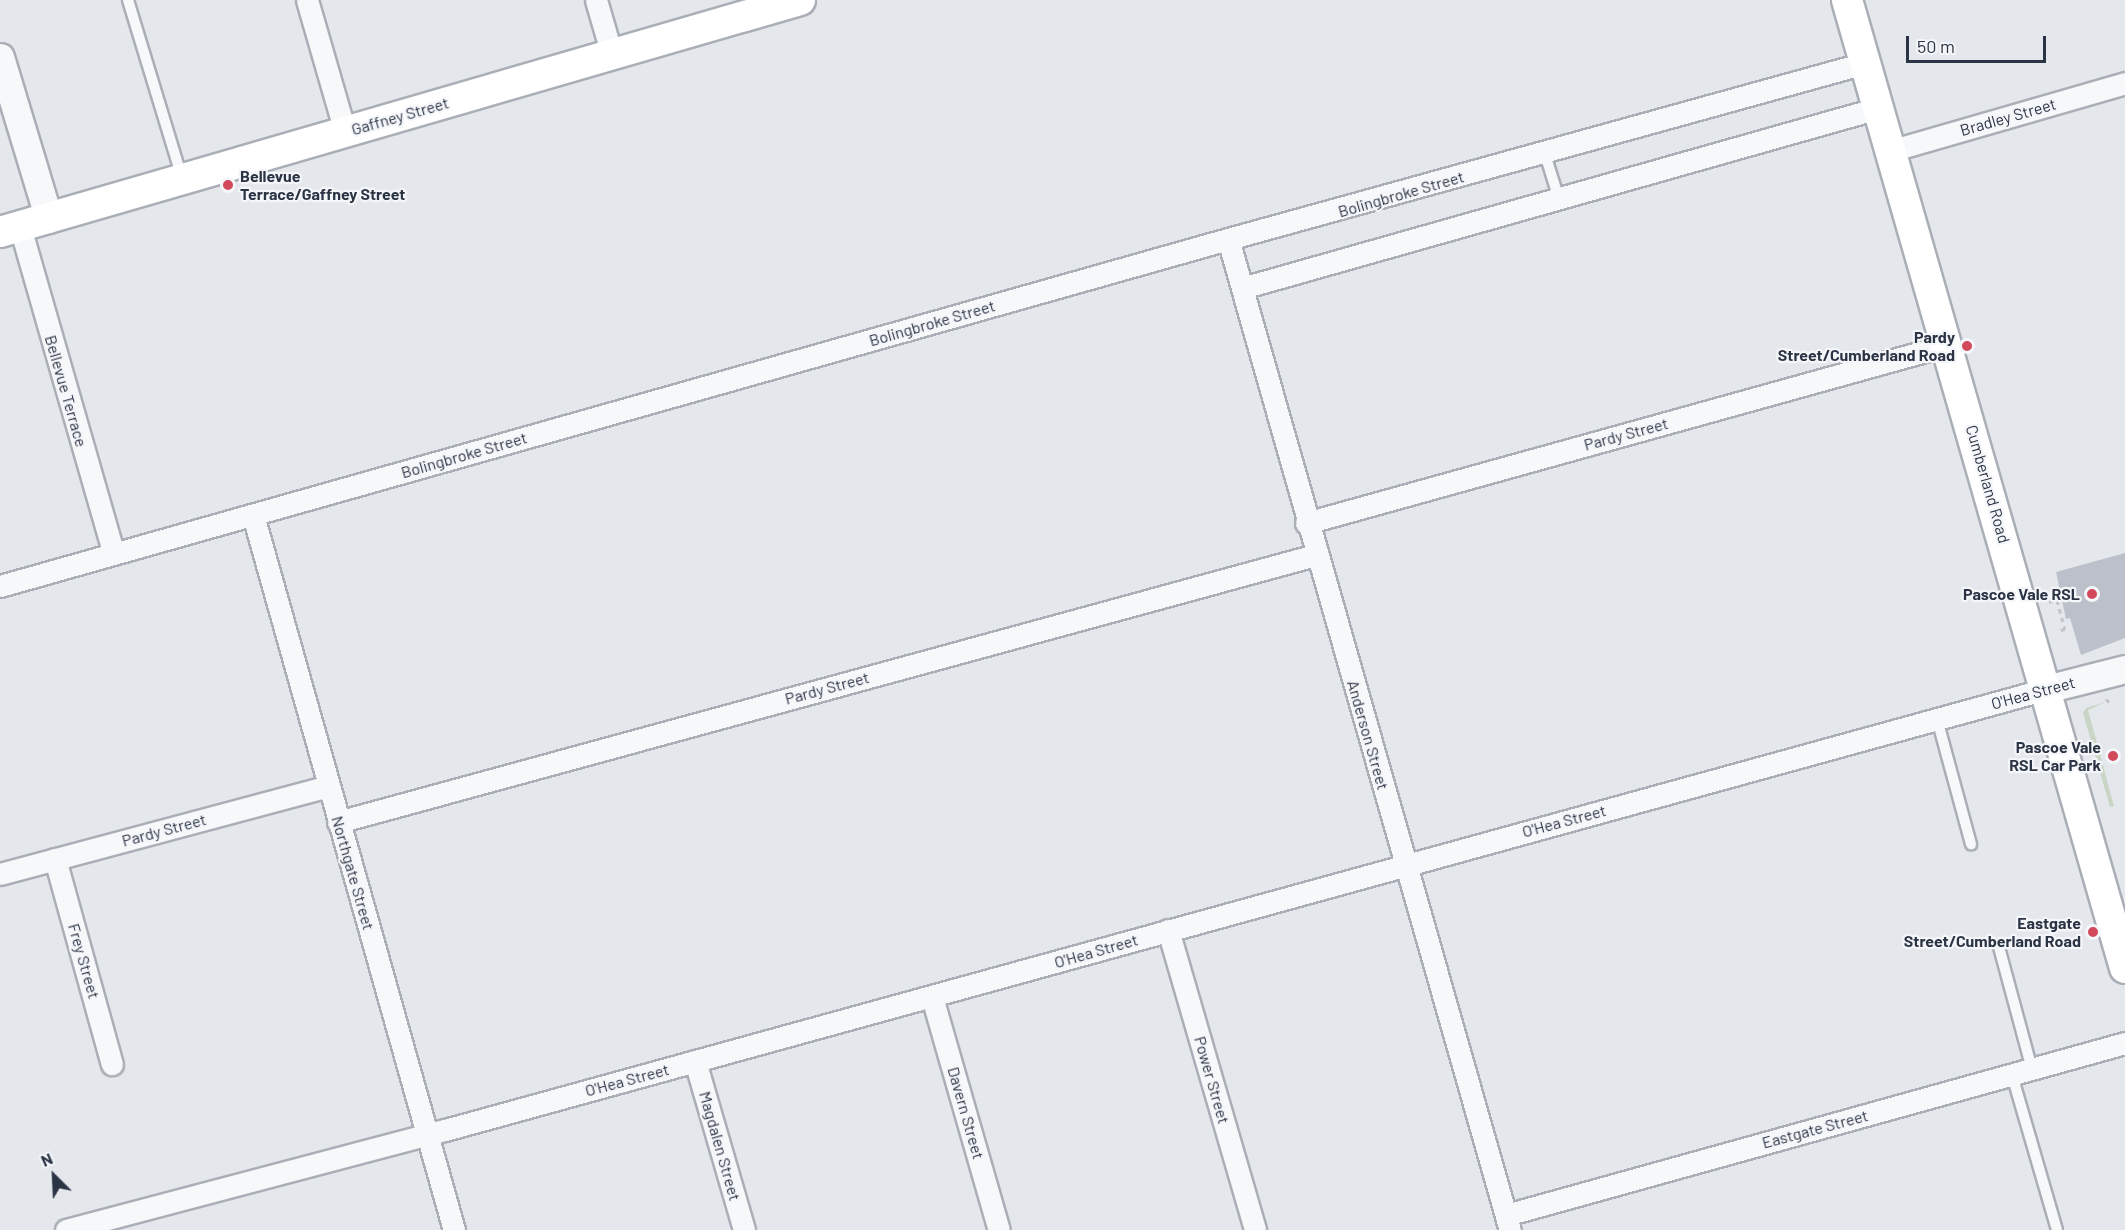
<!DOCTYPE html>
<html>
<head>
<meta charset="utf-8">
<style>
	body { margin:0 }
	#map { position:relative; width:2125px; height:1230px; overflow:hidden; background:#e4e7ec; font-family:Barlow,sans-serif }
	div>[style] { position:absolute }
	.green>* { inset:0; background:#c9d6c5 }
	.building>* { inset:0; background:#bbc0ca }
	.path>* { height:3px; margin-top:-1.5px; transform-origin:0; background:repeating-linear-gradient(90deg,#c2c5cb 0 4.5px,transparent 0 9px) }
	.roads { filter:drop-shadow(2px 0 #a9aeb7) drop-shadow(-2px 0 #a9aeb7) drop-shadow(0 2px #a9aeb7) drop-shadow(0 -2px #a9aeb7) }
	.service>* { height:10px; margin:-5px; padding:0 5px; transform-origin:5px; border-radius:5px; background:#f7f8fa }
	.minor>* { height:21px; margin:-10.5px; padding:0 10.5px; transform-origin:10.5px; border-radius:10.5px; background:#f7f8fa }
	.tertiary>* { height:27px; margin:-13.5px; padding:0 13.5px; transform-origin:13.5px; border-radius:13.5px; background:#f7f8fa }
	.secondary>* { height:30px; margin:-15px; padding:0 15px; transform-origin:15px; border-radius:15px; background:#fff }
	.dots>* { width:16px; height:16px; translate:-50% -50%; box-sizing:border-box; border:3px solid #f4f6f9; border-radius:50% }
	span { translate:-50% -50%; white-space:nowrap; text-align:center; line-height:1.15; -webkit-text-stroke:4.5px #f4f6f9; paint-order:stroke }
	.street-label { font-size:16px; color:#2b3445 }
	.poi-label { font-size:16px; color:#2b3445; font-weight:700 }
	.left { translate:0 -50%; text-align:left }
	.right { translate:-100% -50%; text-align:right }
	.north { position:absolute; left:24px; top:1146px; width:60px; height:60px; -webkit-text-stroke:4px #f4f6f9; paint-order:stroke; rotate:336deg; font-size:16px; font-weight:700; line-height:24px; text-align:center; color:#2b3445 }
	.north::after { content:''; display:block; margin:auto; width:21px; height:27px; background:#2b3445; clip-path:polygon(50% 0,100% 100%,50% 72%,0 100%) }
	.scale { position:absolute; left:1906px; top:36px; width:140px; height:27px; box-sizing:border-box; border:3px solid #2b3445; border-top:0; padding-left:8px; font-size:18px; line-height:21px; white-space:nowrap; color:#2b3445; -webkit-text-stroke:4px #f4f6f9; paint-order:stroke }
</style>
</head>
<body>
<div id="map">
	<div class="green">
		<div style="clip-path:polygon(2106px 702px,2088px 710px,2114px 806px,2110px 807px,2083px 713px,2086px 708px)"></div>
	</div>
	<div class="building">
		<div style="clip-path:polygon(2125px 553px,2125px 638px,2081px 655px,2070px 618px,2066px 619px,2056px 572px)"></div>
	</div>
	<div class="path">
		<div style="left:2049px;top:602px;width:8px;rotate:-14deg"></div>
		<div style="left:2057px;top:600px;width:30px;rotate:75deg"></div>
		<div style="left:2065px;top:629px;width:8px;rotate:166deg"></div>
		<div style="left:2106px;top:699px;width:7px;rotate:45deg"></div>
	</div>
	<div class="roads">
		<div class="service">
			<div style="left:128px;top:0;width:186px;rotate:73.1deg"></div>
			<div style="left:1545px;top:154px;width:47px;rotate:72.7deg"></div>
			<div style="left:1937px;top:719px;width:130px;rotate:74.8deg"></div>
			<div style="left:1999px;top:947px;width:126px;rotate:74.9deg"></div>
			<div style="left:2012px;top:1075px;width:161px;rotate:73.8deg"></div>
		</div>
		<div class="minor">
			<div style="left:307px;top:0;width:137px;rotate:73.9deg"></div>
			<div style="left:596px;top:0;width:57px;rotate:73.8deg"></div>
			<div style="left:1890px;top:151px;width:245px;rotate:-16.1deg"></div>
			<div style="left:20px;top:227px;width:340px;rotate:74deg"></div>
			<div style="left:1228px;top:239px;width:1030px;rotate:74.12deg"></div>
			<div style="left:1242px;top:288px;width:661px;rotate:-15.8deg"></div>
			<div style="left:253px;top:515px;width:743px;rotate:74.3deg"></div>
			<div style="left:1306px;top:523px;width:665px;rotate:-15.52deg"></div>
			<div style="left:0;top:586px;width:1276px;rotate:-15.78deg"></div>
			<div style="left:1228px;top:239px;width:661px;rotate:-15.45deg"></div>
			<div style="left:338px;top:822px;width:1013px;rotate:-15.28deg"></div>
			<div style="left:55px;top:859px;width:213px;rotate:74.5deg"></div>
			<div style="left:0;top:874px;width:340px;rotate:-15deg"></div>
			<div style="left:1168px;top:930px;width:312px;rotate:73.8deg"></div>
			<div style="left:932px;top:997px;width:242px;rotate:74deg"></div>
			<div style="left:695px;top:1061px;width:176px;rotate:73.8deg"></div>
			<div style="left:1506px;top:1215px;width:642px;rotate:-15.53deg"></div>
			<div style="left:66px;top:1230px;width:392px;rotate:-14.8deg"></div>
			<div style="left:445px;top:1130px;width:1661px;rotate:-15.4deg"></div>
		</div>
		<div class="tertiary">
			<div style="left:0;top:57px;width:169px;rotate:73.2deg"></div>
			<div style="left:2046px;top:689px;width:81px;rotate:-14.2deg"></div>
		</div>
		<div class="secondary">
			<div style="left:1847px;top:0;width:1007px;rotate:73.98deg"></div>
			<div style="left:0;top:232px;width:833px;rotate:-16.17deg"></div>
		</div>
	</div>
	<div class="dots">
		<div style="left:228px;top:185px;background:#d1495b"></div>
		<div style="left:1967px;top:346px;background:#d1495b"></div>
		<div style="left:2092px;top:594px;background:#d1495b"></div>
		<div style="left:2113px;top:756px;background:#d1495b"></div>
		<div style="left:2093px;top:932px;background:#d1495b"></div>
	</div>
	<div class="street-label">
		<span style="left:400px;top:116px;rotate:-16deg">Gaffney Street</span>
		<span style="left:2008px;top:117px;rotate:-16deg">Bradley Street</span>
		<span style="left:1401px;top:194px;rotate:-16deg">Bolingbroke Street</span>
		<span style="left:932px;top:323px;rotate:-16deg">Bolingbroke Street</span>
		<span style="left:66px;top:391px;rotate:74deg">Bellevue Terrace</span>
		<span style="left:1626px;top:434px;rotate:-15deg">Pardy Street</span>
		<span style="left:464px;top:455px;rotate:-16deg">Bolingbroke Street</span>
		<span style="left:1988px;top:484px;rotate:74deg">Cumberland Road</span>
		<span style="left:827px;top:688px;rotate:-15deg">Pardy Street</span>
		<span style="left:2033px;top:693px;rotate:-15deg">O'Hea Street</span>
		<span style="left:1368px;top:735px;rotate:74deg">Anderson Street</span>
		<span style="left:1564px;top:821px;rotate:-15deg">O'Hea Street</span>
		<span style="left:164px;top:830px;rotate:-15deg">Pardy Street</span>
		<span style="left:353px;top:873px;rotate:74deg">Northgate Street</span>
		<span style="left:1096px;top:951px;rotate:-16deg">O'Hea Street</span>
		<span style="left:84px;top:961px;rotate:74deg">Frey Street</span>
		<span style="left:627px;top:1080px;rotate:-15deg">O'Hea Street</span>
		<span style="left:1212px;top:1080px;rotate:74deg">Power Street</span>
		<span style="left:966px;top:1113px;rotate:74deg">Davern Street</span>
		<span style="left:1815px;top:1129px;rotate:-15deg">Eastgate Street</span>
		<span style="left:720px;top:1146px;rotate:74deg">Magdalen Street</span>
	</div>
	<div class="poi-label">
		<span class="left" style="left:240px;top:185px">Bellevue<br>Terrace/Gaffney Street</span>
		<span class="right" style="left:1955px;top:346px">Pardy<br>Street/Cumberland Road</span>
		<span class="right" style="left:2080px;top:594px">Pascoe Vale RSL</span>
		<span class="right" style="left:2101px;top:756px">Pascoe Vale<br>RSL Car Park</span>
		<span class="right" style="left:2081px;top:932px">Eastgate<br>Street/Cumberland Road</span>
	</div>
	<div class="north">N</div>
	<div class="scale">50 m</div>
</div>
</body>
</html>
